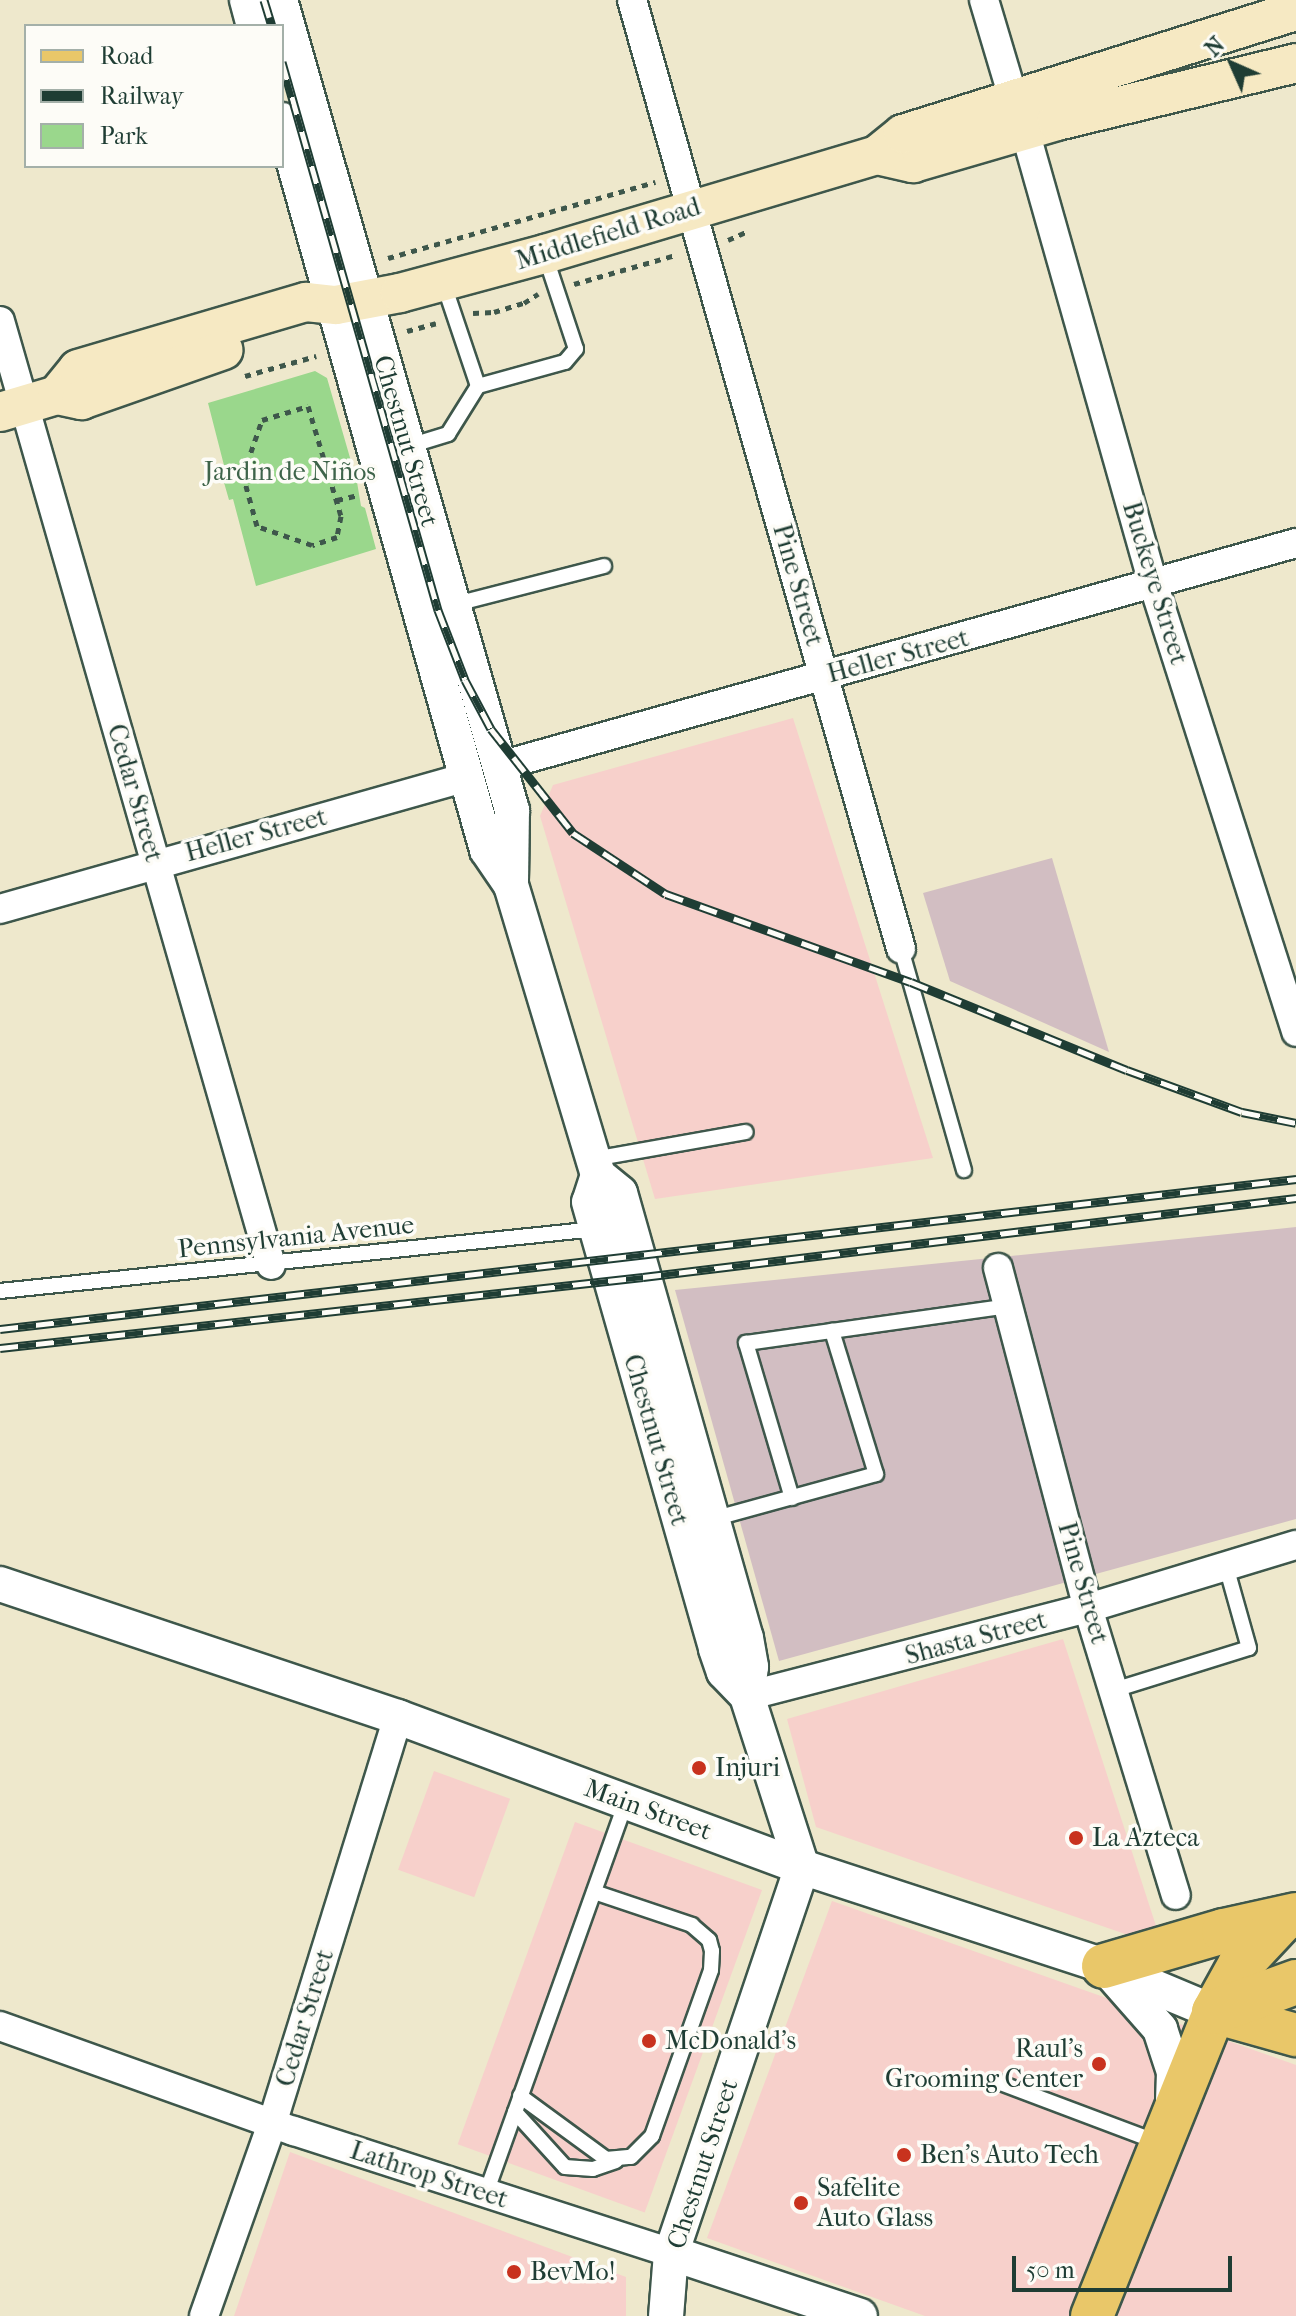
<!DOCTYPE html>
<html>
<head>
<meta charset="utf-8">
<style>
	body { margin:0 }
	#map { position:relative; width:1296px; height:2316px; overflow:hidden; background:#eee8cc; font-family:"IM FELL French Canon",serif }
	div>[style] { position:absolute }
	.built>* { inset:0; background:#f7d0cb; transform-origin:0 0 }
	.industrial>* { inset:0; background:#d2bec2 }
	.green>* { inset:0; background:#9ad78c }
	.path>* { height:5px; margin-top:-2.5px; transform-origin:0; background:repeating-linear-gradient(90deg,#3e574b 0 6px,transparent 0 12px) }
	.roads { filter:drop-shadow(2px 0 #3e574b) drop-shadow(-2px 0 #3e574b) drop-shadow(0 2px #3e574b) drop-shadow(0 -2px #3e574b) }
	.service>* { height:14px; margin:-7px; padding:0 7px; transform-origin:7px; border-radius:7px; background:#fff }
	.minor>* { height:28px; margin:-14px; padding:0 14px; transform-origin:14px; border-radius:14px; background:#fff }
	.tertiary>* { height:34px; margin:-17px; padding:0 17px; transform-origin:17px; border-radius:17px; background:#fff }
	.secondary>* { height:38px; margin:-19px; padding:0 19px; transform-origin:19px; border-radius:19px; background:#f6e9c3 }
	.primary>* { height:42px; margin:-21px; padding:0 21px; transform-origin:21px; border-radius:21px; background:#e9c769 }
	.trunk>* { height:44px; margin:-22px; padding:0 22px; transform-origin:22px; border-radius:22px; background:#e9c769 }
	.rail>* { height:9px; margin-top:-4.5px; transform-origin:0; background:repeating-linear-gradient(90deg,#fdfcf7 0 18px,#1f3d34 0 36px); box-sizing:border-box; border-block:2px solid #1f3d34 }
	.dots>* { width:22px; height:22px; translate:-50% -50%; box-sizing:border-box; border:4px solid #fdfcf7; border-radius:50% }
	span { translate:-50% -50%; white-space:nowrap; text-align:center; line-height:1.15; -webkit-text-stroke:7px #fdfcf7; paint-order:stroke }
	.street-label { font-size:26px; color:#1f3d34 }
	.park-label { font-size:26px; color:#3e644a }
	.poi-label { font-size:26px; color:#1f3d34 }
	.left { translate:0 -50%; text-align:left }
	.right { translate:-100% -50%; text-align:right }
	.legend { position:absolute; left:24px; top:24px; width:260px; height:144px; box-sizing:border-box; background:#fdfcf7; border:2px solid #a4b0a9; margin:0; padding:10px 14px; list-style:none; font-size:24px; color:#1f3d34 }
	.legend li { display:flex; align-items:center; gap:16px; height:40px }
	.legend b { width:40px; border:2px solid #a4b0a9 }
	.north { position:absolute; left:1192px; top:24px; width:80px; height:80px; -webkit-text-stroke:6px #fdfcf7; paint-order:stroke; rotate:315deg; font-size:22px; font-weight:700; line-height:32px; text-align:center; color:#1f3d34 }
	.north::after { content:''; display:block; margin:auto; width:28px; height:36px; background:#1f3d34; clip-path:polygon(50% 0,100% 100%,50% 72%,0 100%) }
	.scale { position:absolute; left:1012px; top:2256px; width:220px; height:36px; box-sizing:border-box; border:4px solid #1f3d34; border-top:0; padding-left:10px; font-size:24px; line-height:28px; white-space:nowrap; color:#1f3d34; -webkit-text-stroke:6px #fdfcf7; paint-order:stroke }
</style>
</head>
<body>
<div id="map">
	<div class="built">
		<div style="clip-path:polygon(793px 718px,933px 1158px,655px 1199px,540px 816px,553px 785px)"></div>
		<div style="clip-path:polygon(1063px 1639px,1157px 1929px,1128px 1935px,816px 1827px,787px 1719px)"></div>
		<div style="left:434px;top:1771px;width:81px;height:105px;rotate:20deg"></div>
		<div style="left:575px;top:1822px;width:199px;height:343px;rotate:20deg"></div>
		<div style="clip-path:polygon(832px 1901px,1296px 2065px,1296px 2316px,925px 2316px,707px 2238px)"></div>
		<div style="clip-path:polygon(290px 2152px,626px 2277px,626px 2316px,234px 2316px)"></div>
	</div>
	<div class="industrial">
		<div style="clip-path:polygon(1052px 858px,1109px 1052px,950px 981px,923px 893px)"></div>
		<div style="clip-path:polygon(1296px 1227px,1296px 1519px,779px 1661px,675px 1290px)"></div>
	</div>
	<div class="green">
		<div style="clip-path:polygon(315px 371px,327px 378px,357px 482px,361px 506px,365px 508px,376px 549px,256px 586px,233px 499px,229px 500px,223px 479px,227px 477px,208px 403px)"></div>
	</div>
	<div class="path">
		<div style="left:728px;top:240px;width:22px;rotate:-24deg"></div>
		<div style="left:388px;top:258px;width:278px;rotate:-15.9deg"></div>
		<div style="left:574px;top:284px;width:106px;rotate:-15.9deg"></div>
		<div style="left:473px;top:313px;width:21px;rotate:-3deg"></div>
		<div style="left:494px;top:312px;width:31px;rotate:-17deg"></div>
		<div style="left:524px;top:303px;width:17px;rotate:-33deg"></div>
		<div style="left:407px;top:331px;width:30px;rotate:-15deg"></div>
		<div style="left:245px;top:376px;width:74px;rotate:-15.7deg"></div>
		<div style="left:308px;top:406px;width:115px;rotate:73.3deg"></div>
		<div style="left:341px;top:516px;width:21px;rotate:101deg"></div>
		<div style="left:337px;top:537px;width:26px;rotate:162deg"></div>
		<div style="left:312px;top:545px;width:58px;rotate:-160.9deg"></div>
		<div style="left:257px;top:526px;width:53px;rotate:-105.4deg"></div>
		<div style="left:243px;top:475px;width:58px;rotate:-70.9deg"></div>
		<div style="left:262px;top:420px;width:48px;rotate:-16.9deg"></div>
		<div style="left:337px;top:500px;width:22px;rotate:-13deg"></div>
	</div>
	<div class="roads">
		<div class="service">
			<div style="left:443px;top:282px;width:110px;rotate:71.4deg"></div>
			<div style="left:478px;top:386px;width:90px;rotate:-15.4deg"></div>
			<div style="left:565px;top:362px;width:17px;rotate:-50deg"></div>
			<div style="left:576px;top:349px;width:99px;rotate:-108.3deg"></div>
			<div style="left:409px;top:446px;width:41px;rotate:-17.1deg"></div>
			<div style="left:448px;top:434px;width:57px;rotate:-58deg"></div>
			<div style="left:452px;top:605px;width:157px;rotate:-14.4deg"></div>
			<div style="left:901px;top:949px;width:230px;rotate:74.1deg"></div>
			<div style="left:594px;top:1159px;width:154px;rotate:-10.1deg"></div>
			<div style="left:0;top:1291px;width:599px;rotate:-5.94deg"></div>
			<div style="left:792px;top:1498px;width:162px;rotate:-106.5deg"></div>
			<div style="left:746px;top:1343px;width:265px;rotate:-8deg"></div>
			<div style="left:713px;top:1519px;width:169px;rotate:-15.4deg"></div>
			<div style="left:876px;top:1474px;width:150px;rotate:-107.1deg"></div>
			<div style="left:1114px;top:1690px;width:141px;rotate:-17.3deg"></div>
			<div style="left:1249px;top:1648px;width:85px;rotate:-105.7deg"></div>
			<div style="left:995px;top:2081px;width:173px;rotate:20.6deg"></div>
			<div style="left:520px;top:2096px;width:107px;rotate:36.2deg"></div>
			<div style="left:606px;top:2159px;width:25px;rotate:-5deg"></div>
			<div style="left:631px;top:2157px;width:30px;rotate:-45deg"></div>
			<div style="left:652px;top:2136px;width:176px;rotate:-70.4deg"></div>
			<div style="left:711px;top:1970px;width:19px;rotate:-87deg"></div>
			<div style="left:712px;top:1951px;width:11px;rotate:-105deg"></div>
			<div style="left:709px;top:1940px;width:23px;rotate:-139deg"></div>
			<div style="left:692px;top:1925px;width:103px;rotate:-161.4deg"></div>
			<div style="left:515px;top:2112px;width:74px;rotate:47.7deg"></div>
			<div style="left:565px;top:2167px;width:28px;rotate:4deg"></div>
			<div style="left:593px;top:2169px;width:24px;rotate:-19deg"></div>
			<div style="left:486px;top:2193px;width:415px;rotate:-70.3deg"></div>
		</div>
		<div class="minor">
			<div style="left:632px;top:0;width:986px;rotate:74.17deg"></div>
			<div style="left:984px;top:0;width:101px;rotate:73.4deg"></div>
			<div style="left:1025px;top:131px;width:473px;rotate:74.2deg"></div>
			<div style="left:1154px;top:586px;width:468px;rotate:72.3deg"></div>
			<div style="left:0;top:321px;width:982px;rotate:73.98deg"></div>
			<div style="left:500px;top:766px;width:827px;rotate:-15.65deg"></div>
			<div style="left:0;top:909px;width:484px;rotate:-15.8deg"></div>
			<div style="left:998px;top:1268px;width:352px;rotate:75.2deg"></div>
			<div style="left:1088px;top:1608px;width:300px;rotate:73deg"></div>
			<div style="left:747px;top:1696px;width:352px;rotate:-14.5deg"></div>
			<div style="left:1088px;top:1608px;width:217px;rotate:-16.9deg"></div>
			<div style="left:0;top:2026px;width:312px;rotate:19.7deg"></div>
			<div style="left:294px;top:2131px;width:396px;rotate:17.9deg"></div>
			<div style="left:204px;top:2316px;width:204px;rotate:-70.5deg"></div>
			<div style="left:272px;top:2124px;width:426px;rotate:-72.8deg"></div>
		</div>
		<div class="tertiary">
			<div style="left:247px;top:0;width:27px;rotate:75deg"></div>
			<div style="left:280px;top:0;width:843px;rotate:74.02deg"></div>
			<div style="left:512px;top:810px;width:75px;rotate:90.8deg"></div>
			<div style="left:282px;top:120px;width:758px;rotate:74.31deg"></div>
			<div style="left:487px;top:850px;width:42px;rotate:55.6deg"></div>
			<div style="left:511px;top:885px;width:303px;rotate:73.3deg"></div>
			<div style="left:598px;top:1175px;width:28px;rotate:108deg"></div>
			<div style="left:589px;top:1202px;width:465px;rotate:74.1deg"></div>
			<div style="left:716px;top:1649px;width:24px;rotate:71deg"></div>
			<div style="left:724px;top:1672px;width:33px;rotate:46deg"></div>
			<div style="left:747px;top:1696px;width:180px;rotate:72.2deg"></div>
			<div style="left:802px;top:1867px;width:408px;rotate:108.7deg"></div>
			<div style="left:671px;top:2253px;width:63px;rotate:94.5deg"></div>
			<div style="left:598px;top:1175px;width:28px;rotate:39deg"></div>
			<div style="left:620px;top:1193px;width:462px;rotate:74.2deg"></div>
			<div style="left:746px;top:1638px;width:29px;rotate:80deg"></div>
			<div style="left:751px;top:1667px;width:29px;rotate:98deg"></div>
			<div style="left:0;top:1584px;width:420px;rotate:18.5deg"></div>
			<div style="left:398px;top:1717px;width:431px;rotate:20.4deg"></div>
			<div style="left:802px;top:1867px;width:318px;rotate:18.1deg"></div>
			<div style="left:1104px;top:1966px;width:119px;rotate:22.7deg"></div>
			<div style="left:1110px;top:1972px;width:76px;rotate:48.7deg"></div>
			<div style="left:1160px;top:2029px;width:45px;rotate:72deg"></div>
			<div style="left:1174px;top:2072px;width:38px;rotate:92deg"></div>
			<div style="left:671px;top:2253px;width:199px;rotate:18.4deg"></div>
		</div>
		<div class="secondary">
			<div style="left:877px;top:155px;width:37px;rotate:13deg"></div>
			<div style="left:913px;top:163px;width:150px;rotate:-16.3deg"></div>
			<div style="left:1057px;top:121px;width:246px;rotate:-13.6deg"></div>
			<div style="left:57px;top:395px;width:33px;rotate:-51deg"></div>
			<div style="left:78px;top:369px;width:238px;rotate:-16.4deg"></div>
			<div style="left:306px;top:302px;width:30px;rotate:6deg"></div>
			<div style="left:336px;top:305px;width:65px;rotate:-10.6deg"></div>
			<div style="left:400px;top:293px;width:150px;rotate:-15.1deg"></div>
			<div style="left:545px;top:254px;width:346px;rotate:-16.6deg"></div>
			<div style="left:877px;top:155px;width:33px;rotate:-39deg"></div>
			<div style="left:903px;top:134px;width:412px;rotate:-17.4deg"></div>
			<div style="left:0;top:412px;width:59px;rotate:-16.6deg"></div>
			<div style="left:57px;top:395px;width:25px;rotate:12deg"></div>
			<div style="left:81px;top:400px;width:151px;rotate:-19.3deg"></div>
		</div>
		<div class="primary">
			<div style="left:1092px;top:2316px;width:328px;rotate:-68.1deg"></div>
			<div style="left:1214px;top:2012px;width:85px;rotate:15.7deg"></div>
		</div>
		<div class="trunk">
			<div style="left:1104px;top:1966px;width:125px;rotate:-16.3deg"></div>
			<div style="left:1224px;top:1931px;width:74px;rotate:-12.5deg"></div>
			<div style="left:1214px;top:2012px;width:54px;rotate:-61deg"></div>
			<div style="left:1240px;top:1965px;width:63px;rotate:-46.9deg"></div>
			<div style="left:1214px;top:2012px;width:87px;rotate:-20.1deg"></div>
		</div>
	</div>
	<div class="rail">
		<div style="left:264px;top:0;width:27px;rotate:73deg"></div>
		<div style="left:282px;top:62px;width:570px;rotate:74.11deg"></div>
		<div style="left:438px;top:610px;width:75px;rotate:68.9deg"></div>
		<div style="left:465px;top:680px;width:55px;rotate:62deg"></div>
		<div style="left:491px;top:729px;width:132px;rotate:51.7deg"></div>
		<div style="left:573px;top:833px;width:111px;rotate:33.3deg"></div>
		<div style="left:666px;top:894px;width:260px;rotate:19.8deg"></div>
		<div style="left:911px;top:982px;width:233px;rotate:22.2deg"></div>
		<div style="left:1127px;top:1070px;width:122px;rotate:20.1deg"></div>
		<div style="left:1242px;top:1112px;width:55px;rotate:11.5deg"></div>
		<div style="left:0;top:1329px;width:1305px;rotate:-6.6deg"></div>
		<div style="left:0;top:1348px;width:647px;rotate:-6.3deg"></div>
		<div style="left:643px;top:1277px;width:658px;rotate:-6.9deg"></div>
	</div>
	<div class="dots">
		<div style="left:699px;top:1768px;background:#c8321e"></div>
		<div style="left:1076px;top:1838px;background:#c8321e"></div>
		<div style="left:649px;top:2041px;background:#c8321e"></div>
		<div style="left:1099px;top:2064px;background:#c8321e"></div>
		<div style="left:904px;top:2155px;background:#c8321e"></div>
		<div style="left:801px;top:2203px;background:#c8321e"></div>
		<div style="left:514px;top:2272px;background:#c8321e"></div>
	</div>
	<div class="street-label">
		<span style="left:608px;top:234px;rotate:-17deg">Middlefield Road</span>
		<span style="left:406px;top:441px;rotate:74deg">Chestnut Street</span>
		<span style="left:1155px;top:583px;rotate:73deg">Buckeye Street</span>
		<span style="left:798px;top:585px;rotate:74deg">Pine Street</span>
		<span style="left:898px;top:656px;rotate:-15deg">Heller Street</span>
		<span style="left:135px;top:793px;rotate:74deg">Cedar Street</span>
		<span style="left:256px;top:835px;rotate:-15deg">Heller Street</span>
		<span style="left:296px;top:1237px;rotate:-6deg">Pennsylvania Avenue</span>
		<span style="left:656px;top:1440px;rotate:74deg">Chestnut Street</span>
		<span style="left:1083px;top:1583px;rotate:74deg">Pine Street</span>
		<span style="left:976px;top:1638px;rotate:-15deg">Shasta Street</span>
		<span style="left:648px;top:1810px;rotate:20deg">Main Street</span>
		<span style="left:305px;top:2018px;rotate:-73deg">Cedar Street</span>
		<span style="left:703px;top:2164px;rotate:-72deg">Chestnut Street</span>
		<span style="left:429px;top:2175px;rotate:18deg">Lathrop Street</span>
	</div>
	<div class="park-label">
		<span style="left:290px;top:472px">Jardin de Niños</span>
	</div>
	<div class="poi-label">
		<span class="left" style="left:715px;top:1768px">Injuri</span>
		<span class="left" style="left:1092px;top:1838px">La Azteca</span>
		<span class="left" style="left:665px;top:2041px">McDonald's</span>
		<span class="right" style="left:1083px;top:2064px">Raul's<br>Grooming Center</span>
		<span class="left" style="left:920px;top:2155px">Ben's Auto Tech</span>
		<span class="left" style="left:817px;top:2203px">Safelite<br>Auto Glass</span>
		<span class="left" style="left:530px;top:2272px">BevMo!</span>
	</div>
	<ul class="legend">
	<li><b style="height:10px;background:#e9c769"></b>Road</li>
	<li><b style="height:10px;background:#1f3d34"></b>Railway</li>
	<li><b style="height:22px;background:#9ad78c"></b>Park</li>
	</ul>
	<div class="north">N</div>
	<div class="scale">50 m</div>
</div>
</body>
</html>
